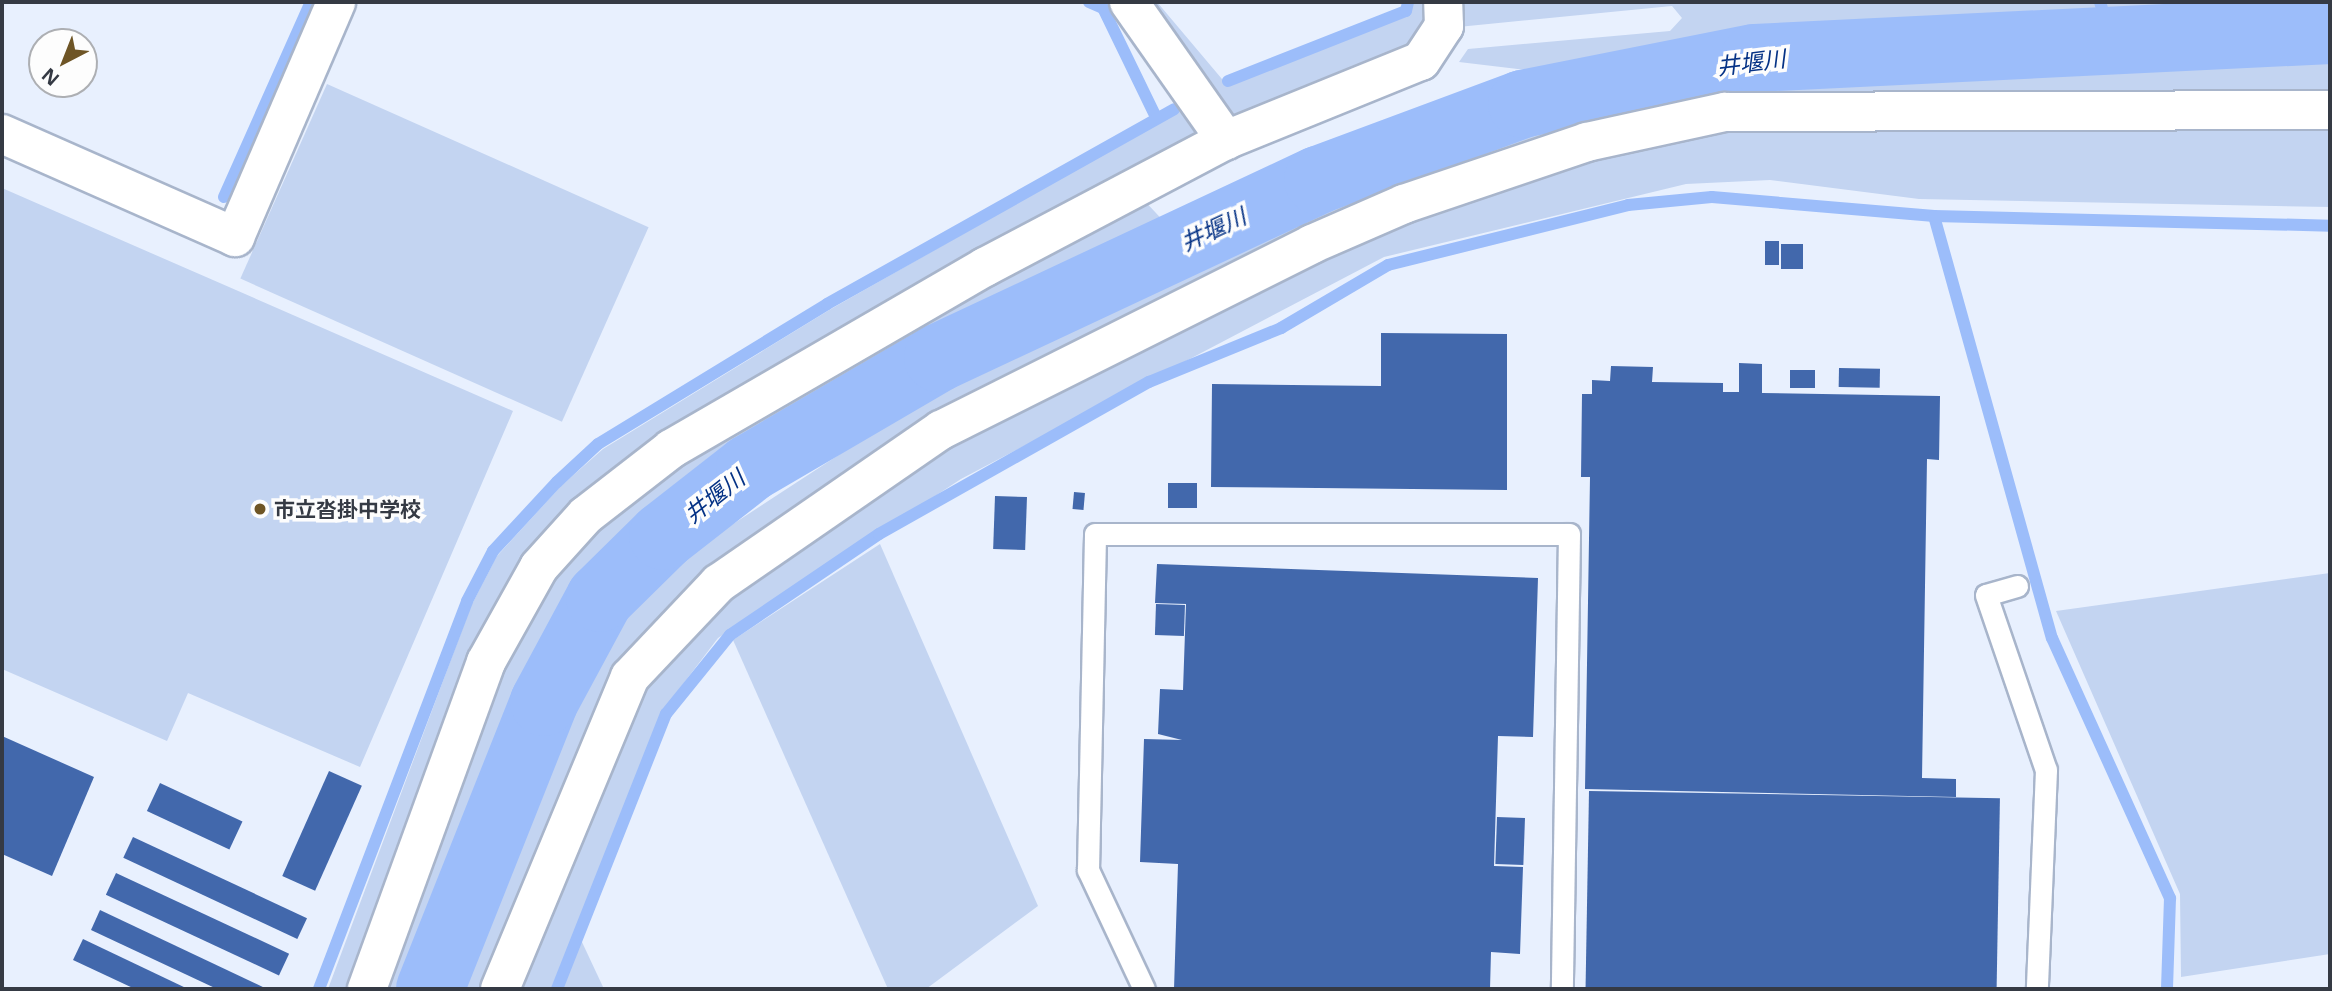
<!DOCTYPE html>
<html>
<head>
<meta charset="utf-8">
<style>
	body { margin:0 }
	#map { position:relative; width:2332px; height:991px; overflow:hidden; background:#e8f0fe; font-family:"Noto Sans","Noto Sans JP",sans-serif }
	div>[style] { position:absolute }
	.green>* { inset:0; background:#c3d4f1; transform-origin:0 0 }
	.stream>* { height:12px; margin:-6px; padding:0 6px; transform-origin:6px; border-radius:6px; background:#9cbdfa }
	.river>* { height:68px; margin:-34px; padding:0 34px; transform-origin:34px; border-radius:34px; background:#9cbdfa }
	.building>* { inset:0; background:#4268ac; transform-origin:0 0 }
	.roads { filter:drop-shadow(2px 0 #a8b5cb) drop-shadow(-2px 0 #a8b5cb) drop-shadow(0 2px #a8b5cb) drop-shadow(0 -2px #a8b5cb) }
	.lane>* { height:21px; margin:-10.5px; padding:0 10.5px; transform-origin:10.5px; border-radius:10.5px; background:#fff }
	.street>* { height:38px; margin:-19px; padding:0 19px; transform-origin:19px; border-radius:19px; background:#fff }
	.dots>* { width:19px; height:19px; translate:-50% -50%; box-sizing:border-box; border:4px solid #fdfdfd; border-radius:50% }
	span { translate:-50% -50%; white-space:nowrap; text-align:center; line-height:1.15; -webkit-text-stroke:7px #fdfdfd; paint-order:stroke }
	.poi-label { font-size:21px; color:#353a44; font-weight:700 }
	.left { translate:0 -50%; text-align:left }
	.water-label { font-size:23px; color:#053285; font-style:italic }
	.frame { position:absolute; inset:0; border:4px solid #353a44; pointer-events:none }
	.north { position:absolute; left:28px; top:28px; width:70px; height:70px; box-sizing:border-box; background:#fdfdfd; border:2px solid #adafb3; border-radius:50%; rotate:222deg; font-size:19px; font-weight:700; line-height:28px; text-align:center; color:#353a44 }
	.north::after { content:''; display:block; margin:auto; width:24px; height:32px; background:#6e5526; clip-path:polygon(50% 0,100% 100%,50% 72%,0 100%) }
</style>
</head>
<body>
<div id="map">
	<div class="green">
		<div style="clip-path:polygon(1147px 2px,1157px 2px,1227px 85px,1409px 14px,1411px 2px,1435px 2px,1431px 37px,1224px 122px)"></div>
		<div style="clip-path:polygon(1459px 2px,2330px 2px,2330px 12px,1917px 30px,1840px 27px,1696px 41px,1535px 71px,1459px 62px,1468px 49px,1670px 31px,1682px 18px,1672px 6px,1458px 27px)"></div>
		<div style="clip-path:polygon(2330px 47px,2330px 95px,1722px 107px,1338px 221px,692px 594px,492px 989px,454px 989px,563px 719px,606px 635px,684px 556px,943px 387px,1167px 265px,1478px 132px,1671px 88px,1899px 65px)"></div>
		<div style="left:327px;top:84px;width:352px;height:213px;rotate:24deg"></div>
		<div style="clip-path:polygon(1189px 105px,1205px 129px,883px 316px,532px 559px,356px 989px,328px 989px,471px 606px,497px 556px,561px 486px,603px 449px,831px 309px)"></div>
		<div style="clip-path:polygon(2330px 117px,2330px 207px,1919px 199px,1770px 180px,1686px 184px,1384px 257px,961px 479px,718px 638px,664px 709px,551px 989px,507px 989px,635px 690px,681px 632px,890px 477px,1329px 244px,1673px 132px)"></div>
		<div style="clip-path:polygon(2px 188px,513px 411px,360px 767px,188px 693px,167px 741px,2px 669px)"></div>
		<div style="clip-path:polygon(1141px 197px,1170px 228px,921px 350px,690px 488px,626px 540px,555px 629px,516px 710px,416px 989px,377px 989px,467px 742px,544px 577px,660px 467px)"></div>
		<div style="clip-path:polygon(880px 544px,1038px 906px,926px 989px,888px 989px,733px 640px)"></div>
		<div style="clip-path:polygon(2330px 573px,2330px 954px,2181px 977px,2180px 894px,2056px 611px)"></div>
		<div style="clip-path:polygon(581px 940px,604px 989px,562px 989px)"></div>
	</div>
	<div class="stream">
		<div style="left:1089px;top:2px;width:15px;rotate:23deg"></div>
		<div style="left:1103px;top:8px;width:121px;rotate:64.1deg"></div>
		<div style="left:2100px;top:2px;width:41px;rotate:72.9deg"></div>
		<div style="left:1228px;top:81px;width:191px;rotate:-21.5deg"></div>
		<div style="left:1406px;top:11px;width:9px;rotate:-77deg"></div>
		<div style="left:224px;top:197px;width:214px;rotate:-66deg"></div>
		<div style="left:1934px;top:216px;width:438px;rotate:74.4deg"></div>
		<div style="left:2052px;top:638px;width:286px;rotate:65.6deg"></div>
		<div style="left:2170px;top:898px;width:91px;rotate:91.9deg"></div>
		<div style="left:319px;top:989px;width:415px;rotate:-69.1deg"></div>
		<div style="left:467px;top:601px;width:56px;rotate:-62.5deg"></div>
		<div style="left:493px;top:551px;width:94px;rotate:-47.2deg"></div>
		<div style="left:557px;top:482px;width:56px;rotate:-42.8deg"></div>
		<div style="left:598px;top:444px;width:268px;rotate:-31.4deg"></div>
		<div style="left:827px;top:304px;width:398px;rotate:-29.3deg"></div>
		<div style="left:557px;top:989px;width:296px;rotate:-68.4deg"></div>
		<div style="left:666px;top:714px;width:102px;rotate:-51deg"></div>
		<div style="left:730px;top:635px;width:180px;rotate:-34.1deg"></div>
		<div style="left:879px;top:534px;width:310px;rotate:-29.4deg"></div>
		<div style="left:1149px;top:382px;width:143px;rotate:-22.2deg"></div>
		<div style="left:1281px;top:328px;width:124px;rotate:-30.5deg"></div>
		<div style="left:1388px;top:265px;width:247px;rotate:-14deg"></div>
		<div style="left:1628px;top:205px;width:84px;rotate:-5.4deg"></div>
		<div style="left:1712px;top:197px;width:223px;rotate:4.9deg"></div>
		<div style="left:1934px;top:216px;width:396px;rotate:1.4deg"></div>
	</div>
	<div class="river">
		<div style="left:430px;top:989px;width:309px;rotate:-68.3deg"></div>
		<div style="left:544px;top:702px;width:118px;rotate:-61.7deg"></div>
		<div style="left:600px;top:598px;width:88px;rotate:-44.5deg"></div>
		<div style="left:663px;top:536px;width:110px;rotate:-38deg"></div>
		<div style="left:750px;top:468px;width:218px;rotate:-30.3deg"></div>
		<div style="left:938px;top:358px;width:420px;rotate:-25.1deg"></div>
		<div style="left:1318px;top:180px;width:218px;rotate:-20.4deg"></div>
		<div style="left:1522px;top:104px;width:237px;rotate:-11.2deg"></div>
		<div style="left:1755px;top:58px;width:576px;rotate:-2.79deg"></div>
	</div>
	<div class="building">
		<div style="left:1765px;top:241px;width:14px;height:24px"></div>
		<div style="left:1781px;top:244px;width:22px;height:25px"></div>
		<div style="clip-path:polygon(1381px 333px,1507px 334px,1507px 490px,1211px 487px,1212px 384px,1381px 386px)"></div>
		<div style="clip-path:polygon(1739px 363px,1762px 364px,1762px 393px,1940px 396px,1939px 460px,1927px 459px,1922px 778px,1956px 779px,1956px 797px,1585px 789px,1590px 477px,1581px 477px,1582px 394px,1592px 394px,1592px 380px,1610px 381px,1611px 366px,1653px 367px,1652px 382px,1723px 383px,1723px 392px,1739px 392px)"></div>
		<div style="left:1839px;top:368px;width:41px;height:19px;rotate:1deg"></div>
		<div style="left:1790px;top:370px;width:25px;height:18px"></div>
		<div style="left:1168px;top:483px;width:29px;height:25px"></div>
		<div style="left:1074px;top:492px;width:11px;height:17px;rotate:5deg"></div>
		<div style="left:995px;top:496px;width:32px;height:53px;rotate:2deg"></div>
		<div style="clip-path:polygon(1157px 564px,1538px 578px,1533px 737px,1498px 736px,1494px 866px,1523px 867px,1520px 954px,1491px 952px,1490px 989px,1174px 989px,1178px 864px,1140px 862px,1144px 739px,1182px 740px,1158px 734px,1160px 689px,1183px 690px,1186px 604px,1155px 603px)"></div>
		<div style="left:1156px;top:604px;width:29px;height:31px;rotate:2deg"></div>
		<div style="clip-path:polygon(2px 736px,94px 777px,52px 876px,2px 854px)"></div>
		<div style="left:329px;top:771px;width:36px;height:115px;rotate:24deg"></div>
		<div style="left:160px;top:783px;width:91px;height:31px;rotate:25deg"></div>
		<div style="left:1589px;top:791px;width:411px;height:198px;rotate:1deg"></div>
		<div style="left:1497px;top:817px;width:28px;height:47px;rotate:2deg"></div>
		<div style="left:133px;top:837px;width:192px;height:23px;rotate:25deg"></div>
		<div style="left:116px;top:873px;width:191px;height:24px;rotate:25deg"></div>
		<div style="clip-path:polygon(100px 910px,267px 989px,217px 989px,91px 930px)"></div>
		<div style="clip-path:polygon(83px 939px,188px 989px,135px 989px,73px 960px)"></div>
	</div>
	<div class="roads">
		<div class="lane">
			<div style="left:2017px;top:586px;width:32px;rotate:164deg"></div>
			<div style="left:1986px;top:595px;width:185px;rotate:71.1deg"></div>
			<div style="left:2046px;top:770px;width:219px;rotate:92.4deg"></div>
			<div style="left:1144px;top:989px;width:132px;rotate:-115.2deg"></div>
			<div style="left:1088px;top:870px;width:336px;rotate:-88.8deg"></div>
			<div style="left:1095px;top:534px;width:474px"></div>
			<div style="left:1569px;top:534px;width:455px;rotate:90.9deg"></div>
		</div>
		<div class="street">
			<div style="left:1129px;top:2px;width:169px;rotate:54.9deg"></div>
			<div style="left:2px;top:134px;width:255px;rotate:23.8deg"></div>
			<div style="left:235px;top:237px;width:256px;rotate:-66.7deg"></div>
			<div style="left:367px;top:989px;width:348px;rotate:-70deg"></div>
			<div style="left:486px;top:662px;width:109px;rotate:-60.8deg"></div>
			<div style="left:539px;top:567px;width:70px;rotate:-47.9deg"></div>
			<div style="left:586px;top:515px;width:108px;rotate:-37.8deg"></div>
			<div style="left:671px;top:449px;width:363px;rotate:-30.1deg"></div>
			<div style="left:985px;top:267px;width:272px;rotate:-27.8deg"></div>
			<div style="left:1226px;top:140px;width:210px;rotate:-22.1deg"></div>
			<div style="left:1421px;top:61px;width:42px;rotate:-56.7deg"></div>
			<div style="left:1444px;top:26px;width:24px;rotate:-92deg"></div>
			<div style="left:500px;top:989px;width:338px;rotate:-67.4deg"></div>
			<div style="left:630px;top:677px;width:129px;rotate:-46.6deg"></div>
			<div style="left:719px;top:583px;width:270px;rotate:-34.6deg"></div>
			<div style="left:941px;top:430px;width:415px;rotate:-26.6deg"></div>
			<div style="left:1312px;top:244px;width:100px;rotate:-23.5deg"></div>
			<div style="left:1404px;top:204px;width:193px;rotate:-18.7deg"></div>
			<div style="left:1587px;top:142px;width:141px;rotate:-12.3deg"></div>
			<div style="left:1725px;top:112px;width:605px;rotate:-0.19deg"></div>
		</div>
	</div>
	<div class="dots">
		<div style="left:260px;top:509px;background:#6e5526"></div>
	</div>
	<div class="poi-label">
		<span class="left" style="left:274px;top:509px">市立沓掛中学校</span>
	</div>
	<div class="water-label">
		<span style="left:1751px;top:62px;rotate:-7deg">井堰川</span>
		<span style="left:1213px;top:229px;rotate:-25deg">井堰川</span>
		<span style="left:714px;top:496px;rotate:-38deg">井堰川</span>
	</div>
	<div class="frame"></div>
	<div class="north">N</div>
</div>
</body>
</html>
